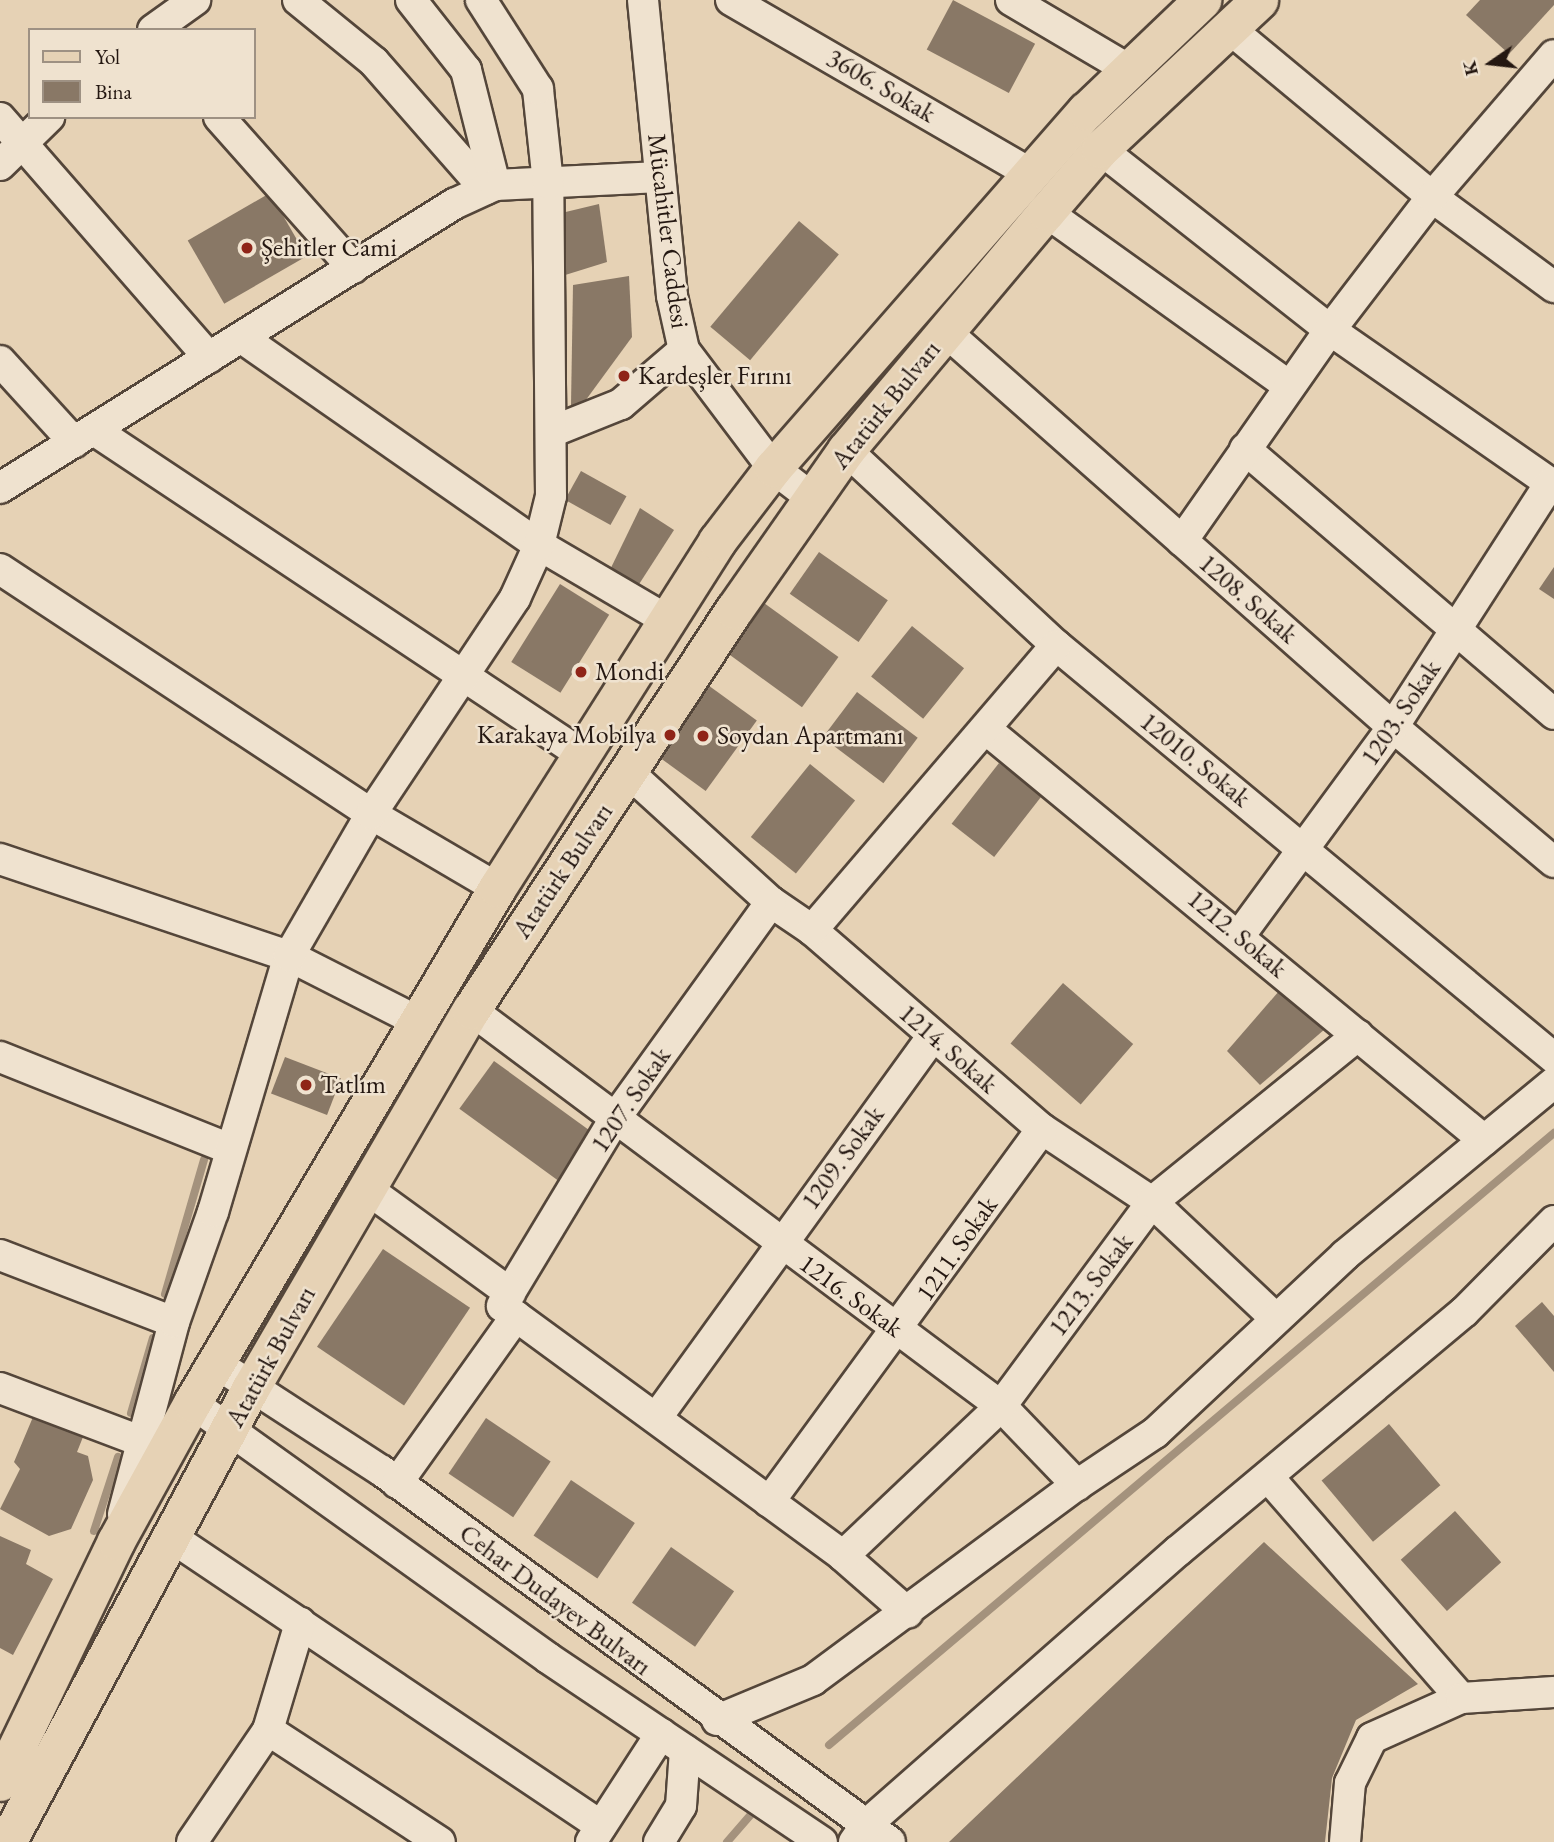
<!DOCTYPE html>
<html>
<head>
<meta charset="utf-8">
<style>
	body { margin:0 }
	#map { position:relative; width:1554px; height:1842px; overflow:hidden; background:#e6d2b5; font-family:"EB Garamond",serif }
	div>[style] { position:absolute }
	.stream>* { height:8px; margin:-4px; padding:0 4px; transform-origin:4px; border-radius:4px; background:#a4927d }
	.building>* { inset:0; background:#897866; transform-origin:0 0 }
	.roads { filter:drop-shadow(2px 0 #54463a) drop-shadow(-2px 0 #54463a) drop-shadow(0 2px #54463a) drop-shadow(0 -2px #54463a) }
	.minor>* { height:30px; margin:-15px; padding:0 15px; transform-origin:15px; border-radius:15px; background:#efe2cf }
	.major>* { height:37px; margin:-18.5px; padding:0 18.5px; transform-origin:18.5px; border-radius:18.5px; background:#e6d2b5 }
	.dots>* { width:19px; height:19px; translate:-50% -50%; box-sizing:border-box; border:4px solid #efe2cf; border-radius:50% }
	span { translate:-50% -50%; white-space:nowrap; text-align:center; line-height:1.15; -webkit-text-stroke:5px #efe2cf; paint-order:stroke }
	.street-label { font-size:26px; color:#241711 }
	.poi-label { font-size:26px; color:#241711 }
	.left { translate:0 -50%; text-align:left }
	.right { translate:-100% -50%; text-align:right }
	.legend { position:absolute; left:28px; top:28px; width:228px; height:91px; box-sizing:border-box; background:#efe2cf; border:2px solid #9e9183; margin:0; padding:9px 12px; list-style:none; font-size:21px; color:#241711 }
	.legend li { display:flex; align-items:center; gap:14px; height:35px }
	.legend b { width:35px; border:2px solid #9e9183 }
	.north { position:absolute; left:1456px; top:28px; width:70px; height:70px; -webkit-text-stroke:5px #efe2cf; paint-order:stroke; rotate:256deg; font-size:19px; font-weight:700; line-height:28px; text-align:center; color:#241711 }
	.north::after { content:''; display:block; margin:auto; width:24px; height:32px; background:#241711; clip-path:polygon(50% 0,100% 100%,50% 72%,0 100%) }
</style>
</head>
<body>
<div id="map">
	<div class="stream">
		<div style="left:165px;top:1294px;width:140px;rotate:-73.8deg"></div>
		<div style="left:131px;top:1413px;width:78px;rotate:-73.7deg"></div>
		<div style="left:94px;top:1531px;width:78px;rotate:-72deg"></div>
		<div style="left:829px;top:1745px;width:949px;rotate:-40.17deg"></div>
		<div style="left:727px;top:1842px;width:37px;rotate:-49deg"></div>
	</div>
	<div class="building">
		<div style="left:953px;top:0;width:93px;height:56px;rotate:28deg"></div>
		<div style="clip-path:polygon(1480px 0,1554px 0,1554px 5px,1509px 54px,1466px 15px)"></div>
		<div style="left:270px;top:193px;width:73px;height:95px;rotate:60deg"></div>
		<div style="clip-path:polygon(599px 204px,607px 262px,562px 276px,553px 215px)"></div>
		<div style="left:799px;top:221px;width:52px;height:138px;rotate:40deg"></div>
		<div style="clip-path:polygon(629px 276px,632px 337px,580px 408px,571px 405px,573px 285px)"></div>
		<div style="left:581px;top:471px;width:52px;height:33px;rotate:29deg"></div>
		<div style="clip-path:polygon(640px 508px,674px 530px,634px 592px,607px 576px)"></div>
		<div style="left:819px;top:552px;width:84px;height:51px;rotate:35deg"></div>
		<div style="clip-path:polygon(1554px 567px,1554px 599px,1539px 589px)"></div>
		<div style="left:560px;top:584px;width:58px;height:92px;rotate:32deg"></div>
		<div style="left:764px;top:603px;width:92px;height:62px;rotate:36deg"></div>
		<div style="left:912px;top:626px;width:67px;height:65px;rotate:39deg"></div>
		<div style="left:701px;top:680px;width:69px;height:87px;rotate:36deg"></div>
		<div style="left:857px;top:692px;width:76px;height:57px;rotate:37deg"></div>
		<div style="left:999px;top:763px;width:54px;height:77px;rotate:38deg"></div>
		<div style="left:810px;top:764px;width:58px;height:94px;rotate:39deg"></div>
		<div style="left:1063px;top:983px;width:93px;height:80px;rotate:41deg"></div>
		<div style="clip-path:polygon(1279px 991px,1325px 1029px,1260px 1085px,1227px 1051px)"></div>
		<div style="left:285px;top:1057px;width:60px;height:39px;rotate:21deg"></div>
		<div style="left:494px;top:1061px;width:125px;height:59px;rotate:36deg"></div>
		<div style="left:383px;top:1249px;width:105px;height:118px;rotate:34deg"></div>
		<div style="clip-path:polygon(1542px 1302px,1554px 1316px,1554px 1372px,1515px 1326px)"></div>
		<div style="clip-path:polygon(33px 1417px,83px 1437px,77px 1452px,88px 1456px,93px 1480px,71px 1529px,49px 1536px,0 1509px,20px 1469px,14px 1462px)"></div>
		<div style="left:486px;top:1418px;width:78px;height:67px;rotate:34deg"></div>
		<div style="left:1389px;top:1424px;width:80px;height:88px;rotate:50deg"></div>
		<div style="left:571px;top:1480px;width:77px;height:67px;rotate:34deg"></div>
		<div style="left:1455px;top:1511px;width:69px;height:73px;rotate:48deg"></div>
		<div style="clip-path:polygon(0 1536px,31px 1550px,26px 1564px,53px 1579px,13px 1655px,0 1648px)"></div>
		<div style="clip-path:polygon(1264px 1542px,1418px 1684px,1356px 1720px,1332px 1778px,1325px 1842px,949px 1842px)"></div>
		<div style="left:671px;top:1547px;width:77px;height:68px;rotate:35deg"></div>
	</div>
	<div class="roads">
		<div class="minor">
			<div style="left:298px;top:0;width:98px;rotate:39.2deg"></div>
			<div style="left:374px;top:62px;width:169px;rotate:48.8deg"></div>
			<div style="left:411px;top:0;width:89px;rotate:51.8deg"></div>
			<div style="left:466px;top:70px;width:119px;rotate:75.8deg"></div>
			<div style="left:643px;top:0;width:297px;rotate:84.4deg"></div>
			<div style="left:672px;top:296px;width:55px;rotate:77.5deg"></div>
			<div style="left:684px;top:350px;width:148px;rotate:53deg"></div>
			<div style="left:773px;top:468px;width:49px;rotate:37.6deg"></div>
			<div style="left:731px;top:0;width:345px;rotate:30.1deg"></div>
			<div style="left:1011px;top:0;width:134px;rotate:30.6deg"></div>
			<div style="left:1230px;top:29px;width:263px;rotate:39.7deg"></div>
			<div style="left:1432px;top:197px;width:152px;rotate:36.4deg"></div>
			<div style="left:153px;top:30px;width:52px;rotate:-35.5deg"></div>
			<div style="left:219px;top:117px;width:202px;rotate:48.4deg"></div>
			<div style="left:0;top:118px;width:318px;rotate:48.9deg"></div>
			<div style="left:1100px;top:149px;width:293px;rotate:38.2deg"></div>
			<div style="left:1330px;top:330px;width:168px;rotate:-52.5deg"></div>
			<div style="left:1432px;top:197px;width:187px;rotate:-49.3deg"></div>
			<div style="left:0;top:165px;width:69px;rotate:-44.4deg"></div>
			<div style="left:1046px;top:212px;width:299px;rotate:35.6deg"></div>
			<div style="left:946px;top:332px;width:597px;rotate:41.47deg"></div>
			<div style="left:1393px;top:727px;width:210px;rotate:40deg"></div>
			<div style="left:242px;top:338px;width:362px;rotate:34.9deg"></div>
			<div style="left:539px;top:545px;width:152px;rotate:30.4deg"></div>
			<div style="left:0;top:361px;width:110px;rotate:47.6deg"></div>
			<div style="left:94px;top:430px;width:585px;rotate:33.64deg"></div>
			<div style="left:551px;top:432px;width:75px;rotate:-21.8deg"></div>
			<div style="left:621px;top:404px;width:83px;rotate:-40.6deg"></div>
			<div style="left:1245px;top:449px;width:407px;rotate:40.6deg"></div>
			<div style="left:846px;top:450px;width:287px;rotate:42.9deg"></div>
			<div style="left:1056px;top:645px;width:647px;rotate:39.67deg"></div>
			<div style="left:0;top:488px;width:536px;rotate:-32.03deg"></div>
			<div style="left:454px;top:204px;width:45px;rotate:-24.9deg"></div>
			<div style="left:495px;top:185px;width:165px;rotate:-2.8deg"></div>
			<div style="left:1182px;top:541px;width:258px;rotate:-55deg"></div>
			<div style="left:1330px;top:330px;width:268px;rotate:34.8deg"></div>
			<div style="left:0;top:569px;width:445px;rotate:33.4deg"></div>
			<div style="left:371px;top:814px;width:146px;rotate:30.4deg"></div>
			<div style="left:988px;top:731px;width:643px;rotate:39.51deg"></div>
			<div style="left:628px;top:772px;width:193px;rotate:42.3deg"></div>
			<div style="left:771px;top:902px;width:50px;rotate:34.3deg"></div>
			<div style="left:812px;top:930px;width:304px;rotate:40.9deg"></div>
			<div style="left:1042px;top:1129px;width:132px;rotate:33.6deg"></div>
			<div style="left:1152px;top:1202px;width:169px;rotate:43.3deg"></div>
			<div style="left:0;top:859px;width:305px;rotate:18.6deg"></div>
			<div style="left:289px;top:956px;width:146px;rotate:26.9deg"></div>
			<div style="left:771px;top:902px;width:269px;rotate:125.8deg"></div>
			<div style="left:614px;top:1120px;width:217px;rotate:121.1deg"></div>
			<div style="left:502px;top:1306px;width:423px;rotate:36.2deg"></div>
			<div style="left:843px;top:1556px;width:86px;rotate:41.2deg"></div>
			<div style="left:812px;top:930px;width:375px;rotate:-49.4deg"></div>
			<div style="left:1240px;top:935px;width:258px;rotate:-53.7deg"></div>
			<div style="left:1393px;top:727px;width:290px;rotate:-57.2deg"></div>
			<div style="left:471px;top:1010px;width:662px;rotate:36.77deg"></div>
			<div style="left:1001px;top:1406px;width:110px;rotate:46.1deg"></div>
			<div style="left:0;top:1057px;width:248px;rotate:21.8deg"></div>
			<div style="left:367px;top:1189px;width:177px;rotate:36deg"></div>
			<div style="left:0;top:1255px;width:186px;rotate:21.1deg"></div>
			<div style="left:217px;top:1364px;width:197px;rotate:33deg"></div>
			<div style="left:382px;top:1471px;width:629px;rotate:36.14deg"></div>
			<div style="left:0;top:1388px;width:150px;rotate:20.7deg"></div>
			<div style="left:192px;top:1403px;width:438px;rotate:35.6deg"></div>
			<div style="left:548px;top:1658px;width:330px;rotate:33.9deg"></div>
			<div style="left:657px;top:1417px;width:469px;rotate:-54.1deg"></div>
			<div style="left:1269px;top:1478px;width:292px;rotate:48.9deg"></div>
			<div style="left:397px;top:1483px;width:205px;rotate:-54.5deg"></div>
			<div style="left:769px;top:1502px;width:462px;rotate:-53.8deg"></div>
			<div style="left:123px;top:1514px;width:199px;rotate:-75.1deg"></div>
			<div style="left:174px;top:1322px;width:117px;rotate:-70.5deg"></div>
			<div style="left:213px;top:1212px;width:267px;rotate:-73.5deg"></div>
			<div style="left:289px;top:956px;width:164px;rotate:-60deg"></div>
			<div style="left:371px;top:814px;width:260px;rotate:-56.3deg"></div>
			<div style="left:515px;top:598px;width:58px;rotate:-65.6deg"></div>
			<div style="left:539px;top:545px;width:50px;rotate:-76.2deg"></div>
			<div style="left:551px;top:496px;width:313px;rotate:-90.5deg"></div>
			<div style="left:548px;top:183px;width:95px;rotate:-96.1deg"></div>
			<div style="left:538px;top:89px;width:106px;rotate:-122.6deg"></div>
			<div style="left:171px;top:1537px;width:518px;rotate:33.9deg"></div>
			<div style="left:843px;top:1556px;width:218px;rotate:-43.5deg"></div>
			<div style="left:1001px;top:1406px;width:254px;rotate:-53.5deg"></div>
			<div style="left:1152px;top:1202px;width:265px;rotate:-39deg"></div>
			<div style="left:717px;top:1720px;width:104px;rotate:-22.6deg"></div>
			<div style="left:813px;top:1680px;width:328px;rotate:-36.5deg"></div>
			<div style="left:1077px;top:1485px;width:94px;rotate:-33.7deg"></div>
			<div style="left:1155px;top:1433px;width:260px;rotate:-43.1deg"></div>
			<div style="left:1345px;top:1255px;width:271px;rotate:-39.5deg"></div>
			<div style="left:268px;top:1730px;width:205px;rotate:33.1deg"></div>
			<div style="left:192px;top:1842px;width:135px;rotate:-55.8deg"></div>
			<div style="left:268px;top:1730px;width:112px;rotate:-73.3deg"></div>
			<div style="left:591px;top:1842px;width:129px;rotate:-57.1deg"></div>
			<div style="left:659px;top:1842px;width:42px;rotate:-58.6deg"></div>
			<div style="left:681px;top:1806px;width:56px;rotate:-85.9deg"></div>
			<div style="left:854px;top:1842px;width:21px;rotate:-55deg"></div>
			<div style="left:866px;top:1825px;width:415px;rotate:-41.3deg"></div>
			<div style="left:1178px;top:1551px;width:373px;rotate:-39.9deg"></div>
			<div style="left:1464px;top:1312px;width:128px;rotate:-45.3deg"></div>
			<div style="left:1345px;top:1842px;width:59px;rotate:-85.2deg"></div>
			<div style="left:1350px;top:1783px;width:50px;rotate:-63.9deg"></div>
			<div style="left:1372px;top:1738px;width:98px;rotate:-24.2deg"></div>
			<div style="left:1461px;top:1698px;width:93px;rotate:-3.7deg"></div>
		</div>
		<div class="major">
			<div style="left:0;top:1782px;width:267px;rotate:-64.3deg"></div>
			<div style="left:116px;top:1541px;width:158px;rotate:-61.2deg"></div>
			<div style="left:192px;top:1403px;width:599px;rotate:-59.36deg"></div>
			<div style="left:497px;top:888px;width:411px;rotate:-57.6deg"></div>
			<div style="left:717px;top:541px;width:92px;rotate:-52.5deg"></div>
			<div style="left:773px;top:468px;width:475px;rotate:-48.8deg"></div>
			<div style="left:1086px;top:111px;width:161px;rotate:-43.7deg"></div>
			<div style="left:7px;top:1842px;width:514px;rotate:-61.79deg"></div>
			<div style="left:250px;top:1389px;width:439px;rotate:-59.8deg"></div>
			<div style="left:471px;top:1010px;width:479px;rotate:-56.7deg"></div>
			<div style="left:734px;top:610px;width:195px;rotate:-55deg"></div>
			<div style="left:846px;top:450px;width:311px;rotate:-50deg"></div>
			<div style="left:1046px;top:212px;width:83px;rotate:-49.4deg"></div>
			<div style="left:1100px;top:149px;width:218px;rotate:-43.1deg"></div>
		</div>
	</div>
	<div class="dots">
		<div style="left:247px;top:248px;background:#8f2418"></div>
		<div style="left:624px;top:376px;background:#8f2418"></div>
		<div style="left:581px;top:672px;background:#8f2418"></div>
		<div style="left:670px;top:735px;background:#8f2418"></div>
		<div style="left:703px;top:736px;background:#8f2418"></div>
		<div style="left:306px;top:1085px;background:#8f2418"></div>
	</div>
	<div class="street-label">
		<span style="left:881px;top:86px;rotate:30deg">3606. Sokak</span>
		<span style="left:668px;top:231px;rotate:83deg">Mücahitler Caddesi</span>
		<span style="left:886px;top:405px;rotate:-51deg">Atatürk Bulvarı</span>
		<span style="left:1248px;top:599px;rotate:41deg">1208. Sokak</span>
		<span style="left:1401px;top:713px;rotate:-56deg">1203. Sokak</span>
		<span style="left:1195px;top:760px;rotate:39deg">12010. Sokak</span>
		<span style="left:563px;top:871px;rotate:-56deg">Atatürk Bulvarı</span>
		<span style="left:1237px;top:934px;rotate:40deg">1212. Sokak</span>
		<span style="left:948px;top:1049px;rotate:41deg">1214. Sokak</span>
		<span style="left:631px;top:1100px;rotate:-56deg">1207. Sokak</span>
		<span style="left:843px;top:1158px;rotate:-54deg">1209. Sokak</span>
		<span style="left:957px;top:1249px;rotate:-55deg">1211. Sokak</span>
		<span style="left:1091px;top:1285px;rotate:-53deg">1213. Sokak</span>
		<span style="left:851px;top:1296px;rotate:36deg">1216. Sokak</span>
		<span style="left:271px;top:1357px;rotate:-61deg">Atatürk Bulvarı</span>
		<span style="left:555px;top:1600px;rotate:37deg">Cehar Dudayev Bulvarı</span>
	</div>
	<div class="poi-label">
		<span class="left" style="left:261px;top:248px">Şehitler Cami</span>
		<span class="left" style="left:638px;top:376px">Kardeşler Fırını</span>
		<span class="left" style="left:595px;top:672px">Mondi</span>
		<span class="right" style="left:656px;top:735px">Karakaya Mobilya</span>
		<span class="left" style="left:717px;top:736px">Soydan Apartmanı</span>
		<span class="left" style="left:320px;top:1085px">Tatlım</span>
	</div>
	<ul class="legend">
	<li><b style="height:9px;background:#e6d2b5"></b>Yol</li>
	<li><b style="height:19px;background:#897866"></b>Bina</li>
	</ul>
	<div class="north">K</div>
</div>
</body>
</html>
